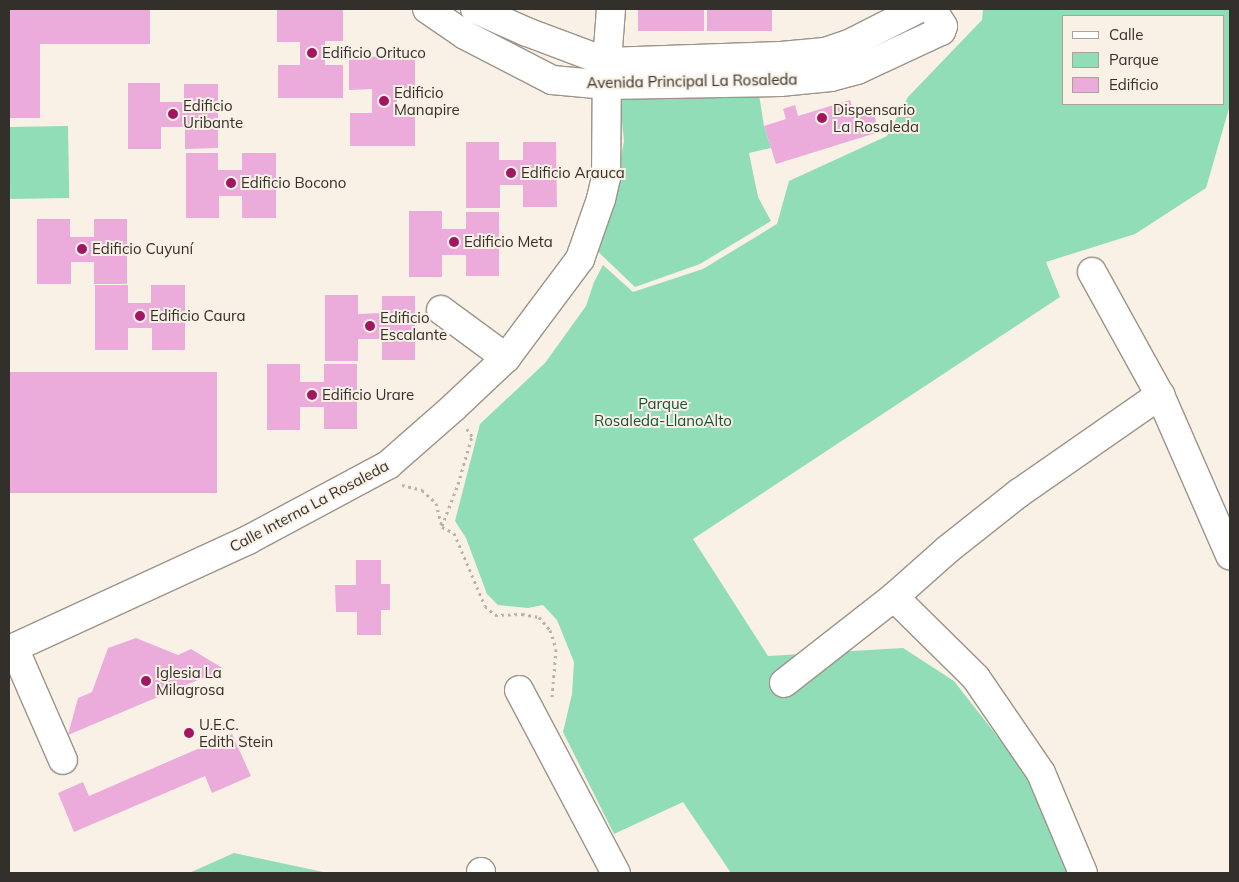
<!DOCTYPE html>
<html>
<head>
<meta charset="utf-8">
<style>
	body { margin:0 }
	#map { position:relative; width:1239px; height:882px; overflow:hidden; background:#faf1e6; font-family:Mulish,sans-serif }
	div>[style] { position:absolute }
	.green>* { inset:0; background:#90ddb7; transform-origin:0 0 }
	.building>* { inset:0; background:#ebacdc; transform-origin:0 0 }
	.path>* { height:3px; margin-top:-1.5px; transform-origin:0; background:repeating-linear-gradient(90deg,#b9b2a9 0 2.5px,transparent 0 6.5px) }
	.roads { filter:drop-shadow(1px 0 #9c9389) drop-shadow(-1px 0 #9c9389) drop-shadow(0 1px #9c9389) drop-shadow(0 -1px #9c9389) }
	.minor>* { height:28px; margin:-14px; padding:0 14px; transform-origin:14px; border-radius:14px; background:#fff }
	.dots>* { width:14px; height:14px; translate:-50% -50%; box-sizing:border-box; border:2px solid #faf1e6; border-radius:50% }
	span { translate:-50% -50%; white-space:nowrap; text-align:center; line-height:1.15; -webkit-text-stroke:4px #faf1e6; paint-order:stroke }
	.poi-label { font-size:15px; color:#332f2b }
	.left { translate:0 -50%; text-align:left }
	.street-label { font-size:15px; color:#332f2b }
	.park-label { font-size:15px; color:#125038 }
	.frame { position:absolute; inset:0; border:10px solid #332f2b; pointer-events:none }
	.legend { position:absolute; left:1062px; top:15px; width:162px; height:90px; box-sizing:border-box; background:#faf1e6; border:1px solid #aaa39b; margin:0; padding:6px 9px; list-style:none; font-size:15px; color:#332f2b }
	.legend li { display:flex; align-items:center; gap:10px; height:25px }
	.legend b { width:25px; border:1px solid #aaa39b }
</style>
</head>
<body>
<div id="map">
	<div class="green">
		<div style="clip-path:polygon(evenodd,983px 9px,1230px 9px,1230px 105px,1206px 188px,1135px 234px,1046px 262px,1060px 297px,693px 539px,768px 656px,903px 648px,954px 681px,1022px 768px,1069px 873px,731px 873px,683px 802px,614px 834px,563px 732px,572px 694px,574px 662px,557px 620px,543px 605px,528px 608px,498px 605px,487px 594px,466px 538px,455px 521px,480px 424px,545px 363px,586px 306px,594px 282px,603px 265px,633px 292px,703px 269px,777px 224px,789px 181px,887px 136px,908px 97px,982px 20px,983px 9px,1063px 16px,1223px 16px,1223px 104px,1063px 104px,1063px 16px)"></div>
		<div style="clip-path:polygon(757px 82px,764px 126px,771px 148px,749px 153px,758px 197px,771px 221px,700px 264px,635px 287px,589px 243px,617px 180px,624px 141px,618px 84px)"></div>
		<div style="left:68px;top:126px;width:72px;height:59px;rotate:89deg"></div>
		<div style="clip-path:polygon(234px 853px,328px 873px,189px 873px)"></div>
	</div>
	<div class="building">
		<div style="clip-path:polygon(9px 9px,150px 9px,150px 44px,40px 44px,40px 118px,9px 118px)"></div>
		<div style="clip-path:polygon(277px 9px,343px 9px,343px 41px,325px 41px,325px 65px,343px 65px,343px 98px,278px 98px,278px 65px,300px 65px,300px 42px,277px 42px)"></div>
		<div style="left:638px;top:9px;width:66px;height:22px"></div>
		<div style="left:707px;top:9px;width:65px;height:22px"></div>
		<div style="clip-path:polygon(415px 56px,415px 89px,397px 89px,397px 113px,415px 112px,415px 146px,350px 146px,350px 113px,372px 113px,372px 89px,349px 90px,349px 57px)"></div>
		<div style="clip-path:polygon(128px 83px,160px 83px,160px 102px,184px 102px,184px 84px,218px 84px,218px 148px,185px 149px,185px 127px,161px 127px,161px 149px,128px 149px)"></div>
		<div style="clip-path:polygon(850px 100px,855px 116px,873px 111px,879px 132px,776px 164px,764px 126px,786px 119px,783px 109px,795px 105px,798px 116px)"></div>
		<div style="clip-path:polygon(466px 142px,499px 142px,499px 160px,523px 160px,523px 142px,556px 142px,557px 207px,523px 207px,523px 185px,500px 185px,500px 208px,466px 208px)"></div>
		<div style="clip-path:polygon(186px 153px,218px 153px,218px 170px,242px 170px,242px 153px,276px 153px,276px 218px,242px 218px,242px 196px,219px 196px,219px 218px,186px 218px)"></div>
		<div style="clip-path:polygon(409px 211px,442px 211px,442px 229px,466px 229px,466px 212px,499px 212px,499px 276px,466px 276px,466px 255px,442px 255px,442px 277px,409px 277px)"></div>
		<div style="clip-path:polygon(37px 219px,70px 219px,70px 237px,94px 237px,94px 219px,127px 219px,127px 284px,94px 284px,94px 262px,71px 262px,71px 284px,37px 284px)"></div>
		<div style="clip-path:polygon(95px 285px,128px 285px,128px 303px,151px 303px,151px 285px,185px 285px,185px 350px,152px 350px,152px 328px,128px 328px,128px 350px,95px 350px)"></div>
		<div style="clip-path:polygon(325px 295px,358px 295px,358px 314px,382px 313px,382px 296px,415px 296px,415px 360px,382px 360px,382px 339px,358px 339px,358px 361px,325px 361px)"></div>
		<div style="clip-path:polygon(267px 364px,300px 364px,300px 382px,324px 382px,324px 364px,357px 364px,357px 429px,324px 429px,324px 407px,300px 407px,300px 430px,267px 430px)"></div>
		<div style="left:9px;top:372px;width:208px;height:121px"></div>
		<div style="clip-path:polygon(356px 560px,381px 560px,381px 584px,390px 584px,390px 610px,381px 610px,381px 635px,357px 635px,357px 612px,336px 612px,335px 585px,356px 585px)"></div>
		<div style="clip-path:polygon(136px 638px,178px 655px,191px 649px,224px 669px,68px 735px,78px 698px,92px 692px,108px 648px)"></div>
		<div style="clip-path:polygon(232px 734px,251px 776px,212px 793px,205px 776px,74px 832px,58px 793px,83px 782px,89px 796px)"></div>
	</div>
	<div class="path">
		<div style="left:402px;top:485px;width:21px;rotate:14deg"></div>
		<div style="left:422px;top:490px;width:19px;rotate:43deg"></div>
		<div style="left:436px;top:503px;width:25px;rotate:76deg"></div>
		<div style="left:442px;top:527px;width:13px;rotate:27deg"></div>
		<div style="left:454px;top:533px;width:79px;rotate:67deg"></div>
		<div style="left:485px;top:606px;width:13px;rotate:42deg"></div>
		<div style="left:495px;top:615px;width:27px;rotate:-2deg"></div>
		<div style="left:522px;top:614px;width:17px;rotate:10deg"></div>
		<div style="left:539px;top:617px;width:17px;rotate:50deg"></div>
		<div style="left:550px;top:630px;width:20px;rotate:72deg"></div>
		<div style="left:556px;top:649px;width:49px;rotate:94.7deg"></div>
		<div style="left:442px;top:526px;width:45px;rotate:-69.1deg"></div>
		<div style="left:458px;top:484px;width:50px;rotate:-73.7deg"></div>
		<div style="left:472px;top:436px;width:9px;rotate:-126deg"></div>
	</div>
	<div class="roads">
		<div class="minor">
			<div style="left:427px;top:9px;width:46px;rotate:34.4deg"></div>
			<div style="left:465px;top:35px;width:98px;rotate:27.3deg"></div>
			<div style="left:552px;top:80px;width:55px;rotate:5.2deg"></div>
			<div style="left:607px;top:85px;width:173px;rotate:-1deg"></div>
			<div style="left:780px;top:82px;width:51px;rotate:-5.6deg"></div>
			<div style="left:831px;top:77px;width:27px;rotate:-15deg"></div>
			<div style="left:857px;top:70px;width:93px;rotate:-24.9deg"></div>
			<div style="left:941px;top:31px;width:5px;rotate:-68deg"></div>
			<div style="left:943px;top:26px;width:20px;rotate:-123deg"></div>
			<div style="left:475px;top:9px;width:57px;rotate:23.9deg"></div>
			<div style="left:527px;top:32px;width:85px;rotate:20.6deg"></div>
			<div style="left:607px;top:62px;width:174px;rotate:-2deg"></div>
			<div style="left:781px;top:56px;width:44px;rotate:-5.2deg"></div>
			<div style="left:825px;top:52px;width:28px;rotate:-19deg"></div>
			<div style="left:851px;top:43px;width:75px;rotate:-26.9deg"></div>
			<div style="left:1092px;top:272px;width:141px;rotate:61.1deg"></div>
			<div style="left:1160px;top:395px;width:175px;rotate:66.4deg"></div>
			<div style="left:441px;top:310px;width:81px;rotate:36.4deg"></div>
			<div style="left:894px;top:597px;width:115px;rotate:44.6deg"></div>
			<div style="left:976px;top:678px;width:115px;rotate:55.6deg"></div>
			<div style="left:1041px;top:773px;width:108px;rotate:67.2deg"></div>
			<div style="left:14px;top:648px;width:122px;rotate:66.4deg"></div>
			<div style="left:9px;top:650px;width:263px;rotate:-24.7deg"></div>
			<div style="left:248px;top:540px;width:159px;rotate:-28.2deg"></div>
			<div style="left:388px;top:465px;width:88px;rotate:-41.3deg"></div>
			<div style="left:454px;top:407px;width:71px;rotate:-43.3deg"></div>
			<div style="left:506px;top:358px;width:124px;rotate:-53.2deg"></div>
			<div style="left:580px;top:259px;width:64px;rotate:-70.7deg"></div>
			<div style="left:601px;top:199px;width:22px;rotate:-77deg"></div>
			<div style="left:606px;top:178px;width:116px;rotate:-89.5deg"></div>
			<div style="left:607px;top:62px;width:53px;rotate:-85.7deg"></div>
			<div style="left:784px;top:683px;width:140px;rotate:-38deg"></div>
			<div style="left:894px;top:597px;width:72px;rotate:-41.6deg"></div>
			<div style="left:948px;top:549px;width:90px;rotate:-38.3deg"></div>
			<div style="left:1019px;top:493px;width:172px;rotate:-34.8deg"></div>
			<div style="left:519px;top:690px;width:207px;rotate:62.1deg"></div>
			<div style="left:481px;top:872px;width:1px;rotate:90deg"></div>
		</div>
	</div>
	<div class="dots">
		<div style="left:312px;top:53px;background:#a11661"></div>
		<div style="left:384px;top:101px;background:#a11661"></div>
		<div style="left:173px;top:114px;background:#a11661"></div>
		<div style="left:822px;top:118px;background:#a11661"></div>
		<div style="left:511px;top:173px;background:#a11661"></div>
		<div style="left:231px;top:183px;background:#a11661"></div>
		<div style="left:454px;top:242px;background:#a11661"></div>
		<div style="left:82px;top:249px;background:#a11661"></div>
		<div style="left:140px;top:316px;background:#a11661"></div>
		<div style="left:370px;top:326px;background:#a11661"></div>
		<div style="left:312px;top:395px;background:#a11661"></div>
		<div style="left:146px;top:681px;background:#a11661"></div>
		<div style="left:189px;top:733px;background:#a11661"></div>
	</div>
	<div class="poi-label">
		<span class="left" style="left:322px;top:53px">Edificio Orituco</span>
		<span class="left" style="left:394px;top:101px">Edificio<br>Manapire</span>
		<span class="left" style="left:183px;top:114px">Edificio<br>Uribante</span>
		<span class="left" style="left:833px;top:118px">Dispensario<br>La Rosaleda</span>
		<span class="left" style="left:521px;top:173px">Edificio Arauca</span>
		<span class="left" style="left:241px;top:183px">Edificio Bocono</span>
		<span class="left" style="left:464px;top:242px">Edificio Meta</span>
		<span class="left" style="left:92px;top:249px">Edificio Cuyuní</span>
		<span class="left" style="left:150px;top:316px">Edificio Caura</span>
		<span class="left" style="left:380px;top:326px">Edificio<br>Escalante</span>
		<span class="left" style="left:322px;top:395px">Edificio Urare</span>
		<span class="left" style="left:156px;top:681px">Iglesia La<br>Milagrosa</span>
		<span class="left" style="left:199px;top:733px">U.E.C.<br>Edith Stein</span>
	</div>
	<div class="street-label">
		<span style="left:692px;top:81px;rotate:-1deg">Avenida Principal La Rosaleda</span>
		<span style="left:309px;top:506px;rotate:-28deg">Calle Interna La Rosaleda</span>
	</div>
	<div class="park-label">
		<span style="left:663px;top:412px">Parque<br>Rosaleda-LlanoAlto</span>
	</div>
	<div class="frame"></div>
	<ul class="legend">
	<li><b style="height:6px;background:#fff"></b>Calle</li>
	<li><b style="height:14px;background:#90ddb7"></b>Parque</li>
	<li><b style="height:14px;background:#ebacdc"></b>Edificio</li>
	</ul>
</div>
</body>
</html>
